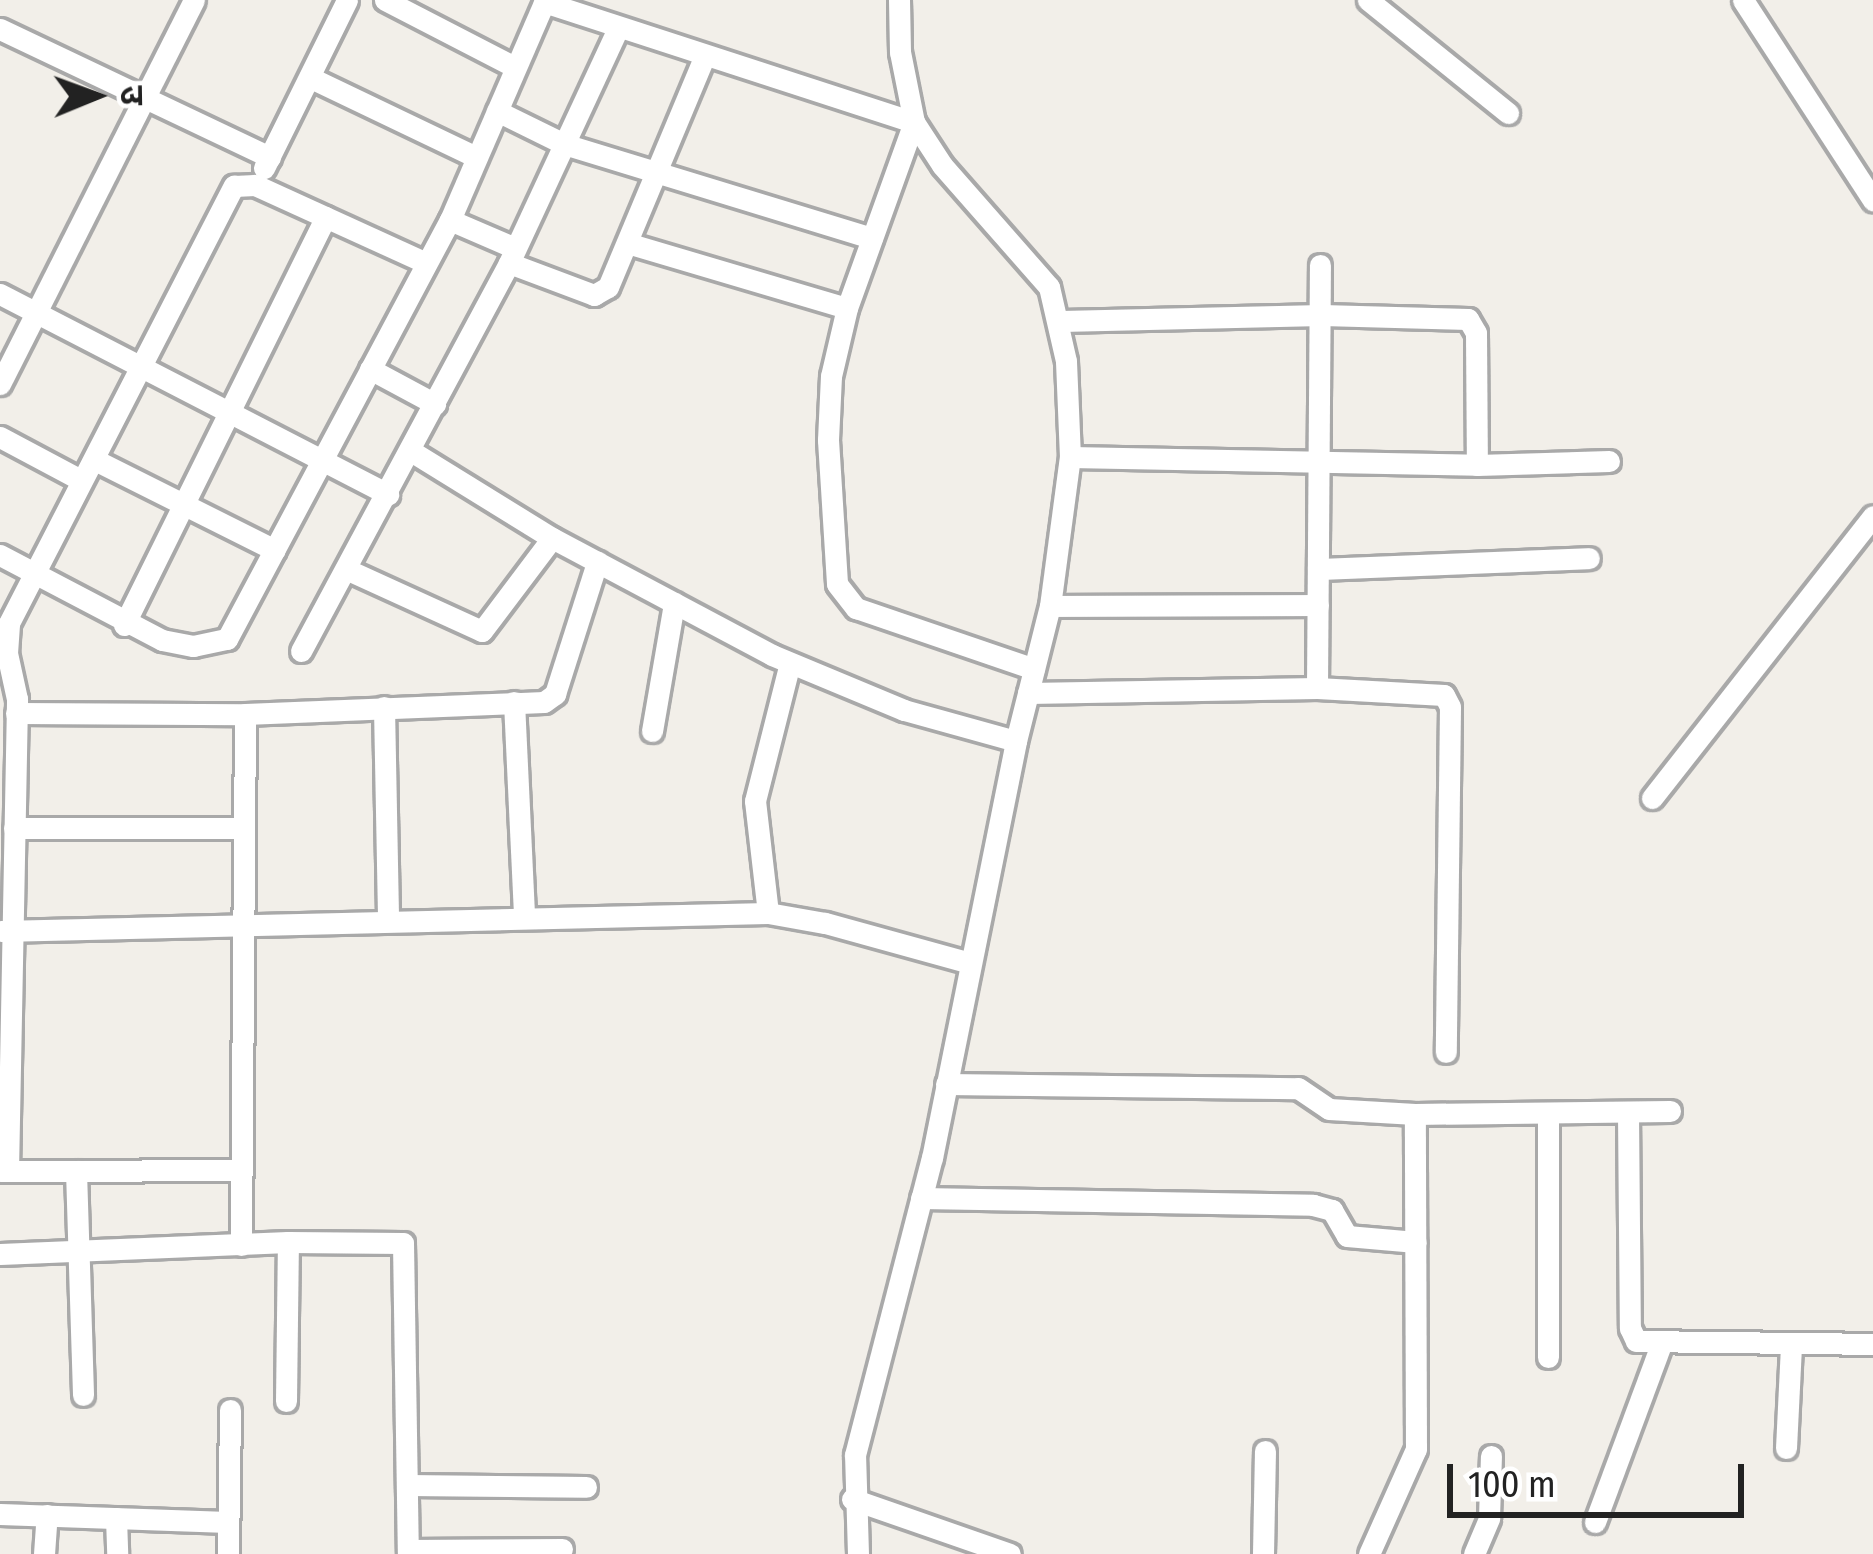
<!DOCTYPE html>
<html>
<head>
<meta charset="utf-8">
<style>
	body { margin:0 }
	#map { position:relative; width:1873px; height:1554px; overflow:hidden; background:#f2efe9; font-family:"Fira Sans Condensed","Noto Sans Devanagari",sans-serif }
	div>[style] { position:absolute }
	.roads { filter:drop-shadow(3px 0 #a9a9a9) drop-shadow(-3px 0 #a9a9a9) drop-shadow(0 3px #a9a9a9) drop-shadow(0 -3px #a9a9a9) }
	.street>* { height:21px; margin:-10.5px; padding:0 10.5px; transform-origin:10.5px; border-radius:10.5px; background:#fff }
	span { translate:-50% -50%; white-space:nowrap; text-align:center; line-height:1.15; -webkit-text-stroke:10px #fff; paint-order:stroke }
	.north { position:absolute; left:36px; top:36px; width:120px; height:120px; -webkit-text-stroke:9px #fff; paint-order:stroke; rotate:89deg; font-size:33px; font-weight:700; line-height:48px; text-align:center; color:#222 }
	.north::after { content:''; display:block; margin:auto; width:42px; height:54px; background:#222; clip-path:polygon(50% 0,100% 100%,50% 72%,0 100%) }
	.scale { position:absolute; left:1447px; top:1464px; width:297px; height:54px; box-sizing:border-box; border:6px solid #222; border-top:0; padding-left:15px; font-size:36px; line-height:42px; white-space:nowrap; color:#222; -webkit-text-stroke:9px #fff; paint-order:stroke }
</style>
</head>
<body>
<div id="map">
	<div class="roads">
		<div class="street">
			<div style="left:385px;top:0;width:146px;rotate:27.3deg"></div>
			<div style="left:1368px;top:0;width:180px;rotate:38.9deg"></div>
			<div style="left:1743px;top:0;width:239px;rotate:57deg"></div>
			<div style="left:544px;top:2px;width:389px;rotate:18deg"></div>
			<div style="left:914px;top:122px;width:198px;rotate:109.8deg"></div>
			<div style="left:847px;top:308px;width:70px;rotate:103.2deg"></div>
			<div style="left:831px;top:376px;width:64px;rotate:92.7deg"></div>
			<div style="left:828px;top:440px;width:144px;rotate:86.4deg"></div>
			<div style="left:837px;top:584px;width:31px;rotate:52deg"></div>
			<div style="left:856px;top:608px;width:188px;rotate:18.9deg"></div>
			<div style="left:0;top:29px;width:299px;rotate:25.4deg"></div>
			<div style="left:311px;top:78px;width:183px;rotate:25.6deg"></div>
			<div style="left:497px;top:111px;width:75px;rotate:26.2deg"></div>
			<div style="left:564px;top:144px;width:322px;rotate:17deg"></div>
			<div style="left:264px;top:168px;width:187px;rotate:-63.7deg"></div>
			<div style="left:450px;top:220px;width:71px;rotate:23.3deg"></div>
			<div style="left:627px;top:243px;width:229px;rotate:16.5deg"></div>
			<div style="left:509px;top:263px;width:259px;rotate:-65.1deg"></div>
			<div style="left:0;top:294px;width:437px;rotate:27.3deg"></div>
			<div style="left:1061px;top:321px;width:261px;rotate:-1.3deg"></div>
			<div style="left:1322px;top:315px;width:146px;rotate:1.6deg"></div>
			<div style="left:1468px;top:319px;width:16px;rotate:60deg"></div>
			<div style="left:1476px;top:333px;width:132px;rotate:89.6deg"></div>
			<div style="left:370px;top:369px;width:74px;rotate:28.3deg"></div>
			<div style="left:0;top:384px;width:430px;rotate:-63.2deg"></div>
			<div style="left:0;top:437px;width:92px;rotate:28deg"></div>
			<div style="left:411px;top:451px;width:166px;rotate:31.7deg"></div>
			<div style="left:552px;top:538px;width:249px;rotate:28deg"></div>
			<div style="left:772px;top:655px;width:143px;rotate:22.6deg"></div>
			<div style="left:904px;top:710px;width:116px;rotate:15.5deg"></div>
			<div style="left:1070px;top:457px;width:407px;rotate:1.1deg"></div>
			<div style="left:1477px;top:465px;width:132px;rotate:-1.7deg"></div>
			<div style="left:95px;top:460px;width:201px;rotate:26.6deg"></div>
			<div style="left:0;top:555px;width:183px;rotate:27.7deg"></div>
			<div style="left:162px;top:640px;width:32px;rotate:11deg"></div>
			<div style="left:193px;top:646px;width:35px;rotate:-12deg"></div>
			<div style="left:227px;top:639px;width:475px;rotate:-62deg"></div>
			<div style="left:450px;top:220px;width:240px;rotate:-66.6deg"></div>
			<div style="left:1318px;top:569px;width:271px;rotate:-2.3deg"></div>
			<div style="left:348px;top:570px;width:147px;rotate:24.5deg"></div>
			<div style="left:482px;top:631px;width:116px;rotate:-53deg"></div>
			<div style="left:1050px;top:606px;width:268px;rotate:-0.2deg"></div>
			<div style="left:124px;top:625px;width:455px;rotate:-63.7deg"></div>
			<div style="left:301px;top:651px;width:440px;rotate:-61.8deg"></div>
			<div style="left:509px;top:263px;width:91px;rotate:20.6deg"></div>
			<div style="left:594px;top:295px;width:16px;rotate:-30deg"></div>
			<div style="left:608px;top:287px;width:251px;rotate:-67.3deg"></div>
			<div style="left:1317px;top:688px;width:423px;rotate:-89.6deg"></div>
			<div style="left:1028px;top:693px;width:289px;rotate:-1deg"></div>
			<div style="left:1317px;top:688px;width:127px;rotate:3.2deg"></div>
			<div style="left:1444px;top:695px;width:13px;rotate:63deg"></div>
			<div style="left:1450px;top:707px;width:345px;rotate:90.7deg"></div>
			<div style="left:514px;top:702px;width:215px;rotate:87.3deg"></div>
			<div style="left:384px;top:707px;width:212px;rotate:88.9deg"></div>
			<div style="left:16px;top:713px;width:229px;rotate:0.3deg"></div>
			<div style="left:245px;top:714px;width:299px;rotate:-2.3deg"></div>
			<div style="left:544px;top:702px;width:14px;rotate:-36deg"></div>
			<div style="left:555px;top:694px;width:139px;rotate:-72.3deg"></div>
			<div style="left:652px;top:731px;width:130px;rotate:-80.2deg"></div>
			<div style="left:1652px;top:798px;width:358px;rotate:-51.9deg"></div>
			<div style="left:14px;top:828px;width:229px"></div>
			<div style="left:768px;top:913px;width:113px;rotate:-96.6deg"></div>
			<div style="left:755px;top:801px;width:142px;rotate:-75.8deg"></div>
			<div style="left:1px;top:931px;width:767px;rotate:-1.34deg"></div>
			<div style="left:768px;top:913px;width:58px;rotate:10deg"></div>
			<div style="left:825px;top:923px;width:150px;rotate:15.4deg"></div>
			<div style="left:946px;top:1084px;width:352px;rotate:0.7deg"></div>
			<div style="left:1298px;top:1088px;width:37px;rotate:34deg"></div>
			<div style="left:1329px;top:1109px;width:86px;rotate:3.3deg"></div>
			<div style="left:1415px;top:1114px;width:255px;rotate:-0.7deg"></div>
			<div style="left:1628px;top:1113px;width:215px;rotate:89.5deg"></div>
			<div style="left:1630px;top:1328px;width:14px;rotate:65deg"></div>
			<div style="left:1636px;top:1341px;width:237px;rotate:0.7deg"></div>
			<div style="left:0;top:1171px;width:240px;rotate:-0.2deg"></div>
			<div style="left:8px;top:1171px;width:472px;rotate:-88.9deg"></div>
			<div style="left:17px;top:699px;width:47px;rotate:-102.3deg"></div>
			<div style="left:7px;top:653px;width:30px;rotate:-86deg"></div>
			<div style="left:9px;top:623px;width:492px;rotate:-62.8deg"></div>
			<div style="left:234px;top:186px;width:21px;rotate:-3deg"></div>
			<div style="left:255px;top:185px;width:188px;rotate:24.5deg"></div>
			<div style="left:76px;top:1171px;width:224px;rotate:88.2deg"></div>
			<div style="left:921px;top:1198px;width:392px;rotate:1deg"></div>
			<div style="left:1313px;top:1205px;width:20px;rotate:15deg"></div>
			<div style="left:1332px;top:1210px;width:30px;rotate:60deg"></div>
			<div style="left:1347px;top:1236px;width:69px;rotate:5deg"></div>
			<div style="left:241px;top:1245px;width:531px;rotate:-89.57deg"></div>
			<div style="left:0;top:1254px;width:288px;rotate:-2.4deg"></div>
			<div style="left:288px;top:1242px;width:115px;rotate:0.5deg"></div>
			<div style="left:403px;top:1243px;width:311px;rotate:89.1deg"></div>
			<div style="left:1548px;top:1357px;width:244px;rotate:-90deg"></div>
			<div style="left:286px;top:1401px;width:159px;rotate:-89.3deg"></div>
			<div style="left:1786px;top:1448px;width:104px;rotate:-87.2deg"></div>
			<div style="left:407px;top:1485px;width:179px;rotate:0.6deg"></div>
			<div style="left:852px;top:1499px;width:167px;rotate:19.2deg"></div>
			<div style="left:0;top:1514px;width:228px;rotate:2deg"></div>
			<div style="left:116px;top:1518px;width:36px;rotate:88deg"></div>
			<div style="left:1595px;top:1522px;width:192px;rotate:-69.6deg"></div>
			<div style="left:408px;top:1550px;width:154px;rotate:-0.4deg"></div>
			<div style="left:44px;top:1554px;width:39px;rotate:-86deg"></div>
			<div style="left:228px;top:1554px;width:144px;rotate:-89.2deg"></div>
			<div style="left:858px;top:1554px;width:99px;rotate:-91.7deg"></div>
			<div style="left:855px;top:1455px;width:307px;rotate:-75.5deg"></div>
			<div style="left:932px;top:1158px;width:425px;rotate:-78.6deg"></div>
			<div style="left:1016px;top:741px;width:139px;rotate:-75.9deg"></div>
			<div style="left:1050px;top:606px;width:150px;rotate:-82.4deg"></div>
			<div style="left:1070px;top:457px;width:96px;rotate:-92.4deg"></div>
			<div style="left:1066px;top:361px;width:76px;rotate:-102.9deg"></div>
			<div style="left:1049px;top:287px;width:162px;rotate:-131.3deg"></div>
			<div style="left:942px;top:165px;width:51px;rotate:-123.1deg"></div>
			<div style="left:914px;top:122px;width:71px;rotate:-101.3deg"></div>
			<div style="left:900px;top:52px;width:52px;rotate:-91.1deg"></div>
			<div style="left:1263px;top:1554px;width:103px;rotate:-88.9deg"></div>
			<div style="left:1369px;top:1554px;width:115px;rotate:-65.9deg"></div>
			<div style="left:1416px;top:1449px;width:335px;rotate:-90.2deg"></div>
			<div style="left:1474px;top:1554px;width:39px;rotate:-67deg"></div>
			<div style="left:1489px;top:1518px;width:62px;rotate:-88.2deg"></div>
		</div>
	</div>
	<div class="north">उ</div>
	<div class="scale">100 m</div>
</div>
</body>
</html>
